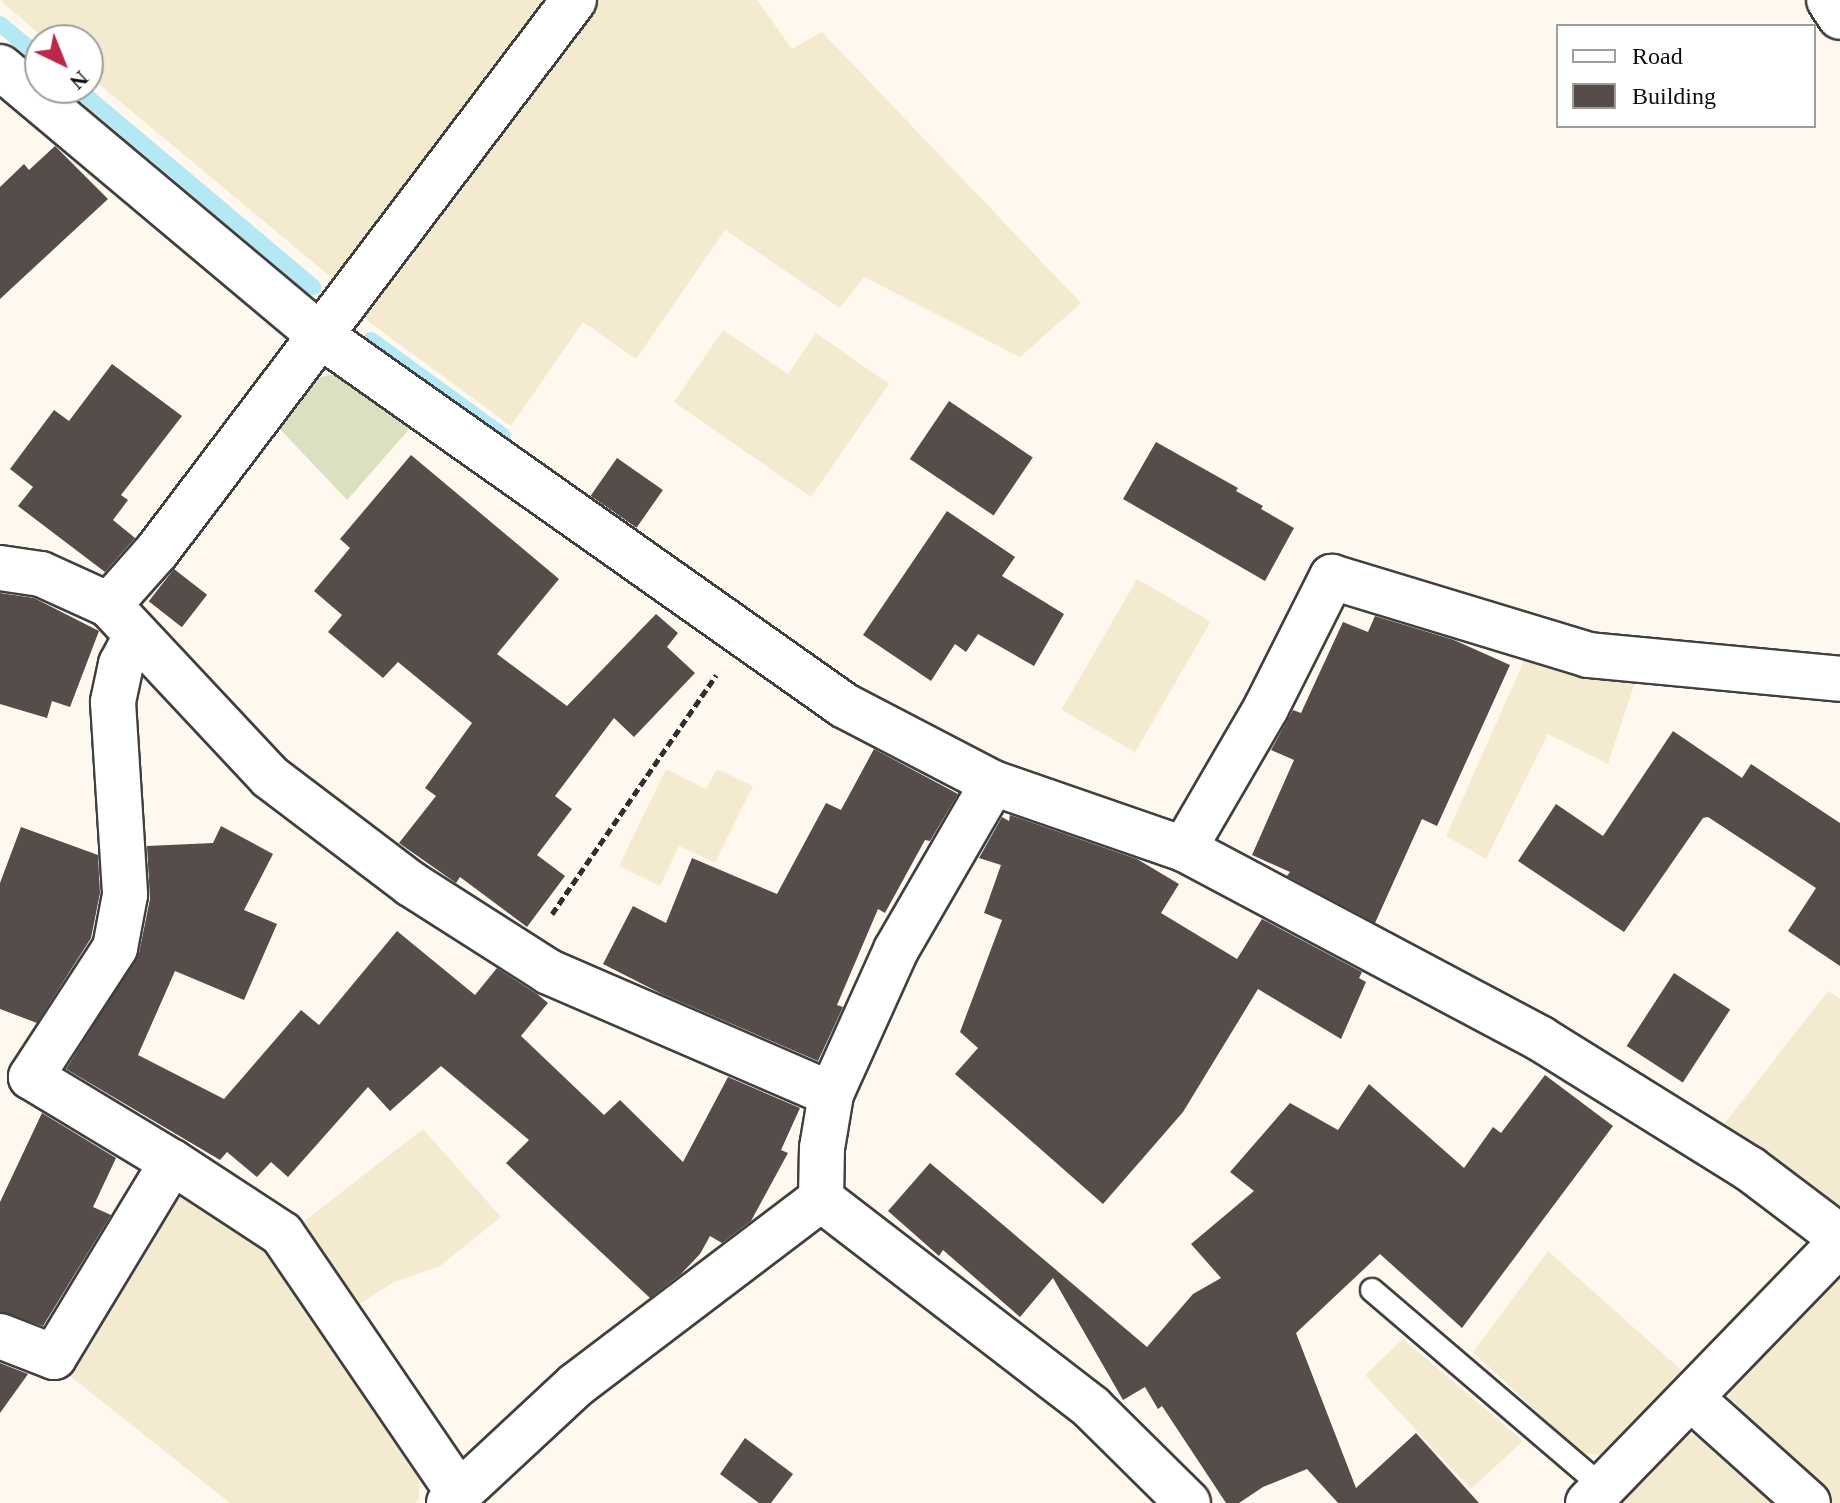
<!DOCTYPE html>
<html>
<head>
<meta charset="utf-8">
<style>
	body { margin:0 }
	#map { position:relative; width:1840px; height:1503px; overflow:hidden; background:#fff8ee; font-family:Georgia,serif }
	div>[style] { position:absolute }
	.farmland>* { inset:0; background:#f4eacf; transform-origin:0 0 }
	.cemetery>* { inset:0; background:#dbe0c0 }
	.stream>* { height:16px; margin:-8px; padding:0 8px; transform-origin:8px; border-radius:8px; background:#b4e8f5 }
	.building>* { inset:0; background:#564c4a; transform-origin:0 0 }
	.path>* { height:5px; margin-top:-2.5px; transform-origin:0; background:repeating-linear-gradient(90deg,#2f2f2f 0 8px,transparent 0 12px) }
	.roads { filter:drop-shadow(2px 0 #404040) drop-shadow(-2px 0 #404040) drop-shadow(0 2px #404040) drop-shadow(0 -2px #404040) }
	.lane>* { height:22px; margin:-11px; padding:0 11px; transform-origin:11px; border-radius:11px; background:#fff }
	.street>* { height:44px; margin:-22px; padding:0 22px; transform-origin:22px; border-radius:22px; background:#fff }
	span { translate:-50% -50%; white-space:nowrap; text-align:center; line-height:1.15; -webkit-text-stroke:8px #fff; paint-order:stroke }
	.legend { position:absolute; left:1556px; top:24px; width:260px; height:104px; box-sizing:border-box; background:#fff; border:2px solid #9e9e9e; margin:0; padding:10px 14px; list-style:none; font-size:24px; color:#0d0d0d }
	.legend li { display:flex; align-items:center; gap:16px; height:40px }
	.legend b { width:40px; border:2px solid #9e9e9e }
	.north { position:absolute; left:24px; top:24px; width:80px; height:80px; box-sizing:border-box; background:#fff; border:2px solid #9e9e9e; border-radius:50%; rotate:137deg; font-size:22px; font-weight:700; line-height:32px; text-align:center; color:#0d0d0d }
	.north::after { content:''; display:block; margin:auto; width:28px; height:36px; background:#ba2849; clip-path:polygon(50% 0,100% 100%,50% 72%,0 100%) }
</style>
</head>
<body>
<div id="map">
	<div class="farmland">
		<div style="clip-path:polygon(0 0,546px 0,338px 283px,88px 75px,88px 40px,46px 40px)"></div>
		<div style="clip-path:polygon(601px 0,757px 0,792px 49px,822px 32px,1081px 303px,1020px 357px,864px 277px,840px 308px,725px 230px,636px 359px,583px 322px,511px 426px,361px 316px)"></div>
		<div style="clip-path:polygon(723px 330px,788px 374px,816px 333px,889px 384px,811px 497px,674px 402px)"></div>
		<div style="left:1137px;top:579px;width:85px;height:151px;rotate:30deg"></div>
		<div style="clip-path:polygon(1527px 654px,1637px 676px,1608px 764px,1548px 734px,1486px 859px,1446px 836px)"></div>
		<div style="clip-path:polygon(666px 769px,706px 789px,717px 769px,753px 786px,715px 863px,679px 846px,660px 886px,619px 866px)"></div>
		<div style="clip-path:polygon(1828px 991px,1840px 999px,1840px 1211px,1721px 1128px)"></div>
		<div style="clip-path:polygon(423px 1129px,501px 1217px,440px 1266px,394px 1282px,352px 1309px,298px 1226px)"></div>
		<div style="clip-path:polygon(172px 1191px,272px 1249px,419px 1468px,419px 1499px,415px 1503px,230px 1503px,60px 1368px)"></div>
		<div style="clip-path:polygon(1548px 1251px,1688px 1376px,1607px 1455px,1582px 1454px,1473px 1352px)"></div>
		<div style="clip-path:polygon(1840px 1271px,1840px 1503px,1832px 1503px,1726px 1407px,1733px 1381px)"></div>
		<div style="clip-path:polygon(1403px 1339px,1523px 1441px,1471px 1489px,1365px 1375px)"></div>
		<div style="clip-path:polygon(1710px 1433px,1785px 1503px,1617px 1503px,1682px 1436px)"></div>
	</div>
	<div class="cemetery">
		<div style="clip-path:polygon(335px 374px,412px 426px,347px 500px,280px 429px,320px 377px)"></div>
	</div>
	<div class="stream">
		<div style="left:0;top:24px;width:52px;rotate:39.5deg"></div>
		<div style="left:77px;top:88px;width:309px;rotate:40.1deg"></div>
		<div style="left:371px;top:340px;width:163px;rotate:36deg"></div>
	</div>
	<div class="building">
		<div style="clip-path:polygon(55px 146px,108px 199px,0 299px,0 187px,24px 164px,29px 170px)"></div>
		<div style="clip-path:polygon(112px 364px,182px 416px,121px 495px,128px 500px,113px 520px,135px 538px,105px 572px,18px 506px,33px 487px,10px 469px,54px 410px,69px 421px)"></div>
		<div style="left:949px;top:401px;width:101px;height:70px;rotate:34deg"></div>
		<div style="clip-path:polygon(1156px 442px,1238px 488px,1236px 491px,1263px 506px,1261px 509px,1294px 528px,1265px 581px,1123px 499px)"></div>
		<div style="clip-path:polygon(411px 455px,559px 579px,497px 654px,567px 706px,656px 614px,678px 633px,667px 647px,695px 673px,634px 737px,614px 718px,555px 796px,572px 809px,537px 855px,565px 876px,527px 927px,460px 877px,456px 883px,399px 843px,436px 796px,425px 788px,472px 723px,398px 662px,383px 678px,328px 632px,342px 615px,314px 591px,350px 548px,340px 539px)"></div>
		<div style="left:617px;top:458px;width:56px;height:46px;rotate:35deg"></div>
		<div style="clip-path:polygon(947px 511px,1015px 557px,1002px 576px,1064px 614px,1034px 666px,978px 634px,966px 652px,955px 644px,931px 681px,863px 635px)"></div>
		<div style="left:174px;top:569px;width:42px;height:41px;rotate:38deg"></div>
		<div style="clip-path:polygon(0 593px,34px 598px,99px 631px,70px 707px,52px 701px,47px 718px,0 704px)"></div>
		<div style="clip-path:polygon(1375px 616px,1454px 640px,1510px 665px,1437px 826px,1422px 819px,1375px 923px,1287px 876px,1290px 872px,1252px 855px,1294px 760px,1271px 750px,1293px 710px,1301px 713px,1343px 622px,1368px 632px)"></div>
		<div style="clip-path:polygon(1673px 731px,1742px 778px,1751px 764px,1840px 823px,1840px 966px,1788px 931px,1816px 888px,1708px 817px,1703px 818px,1624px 932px,1518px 861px,1556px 804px,1603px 836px)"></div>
		<div style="clip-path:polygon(874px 749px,958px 794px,930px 841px,925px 840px,885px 913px,878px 909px,837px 1005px,843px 1007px,818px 1061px,662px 994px,603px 964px,633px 906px,666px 923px,692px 858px,777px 894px,826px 803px,841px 810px)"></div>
		<div style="clip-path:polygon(1010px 815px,1137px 859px,1179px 884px,1161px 913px,1237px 959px,1262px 919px,1362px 972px,1359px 978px,1366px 982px,1341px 1039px,1258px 989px,1183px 1112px,1103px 1204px,955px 1074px,978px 1048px,960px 1032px,1002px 920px,984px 913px,1001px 865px,979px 858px,1002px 817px,1009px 821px)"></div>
		<div style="clip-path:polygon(221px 826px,273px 854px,244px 910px,277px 924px,244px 1000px,175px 971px,138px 1055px,224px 1099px,301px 1010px,319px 1025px,397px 931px,475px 995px,497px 968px,537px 994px,548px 1003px,521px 1036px,604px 1115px,620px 1100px,683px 1162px,728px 1077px,800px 1108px,781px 1150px,788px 1153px,751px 1221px,722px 1243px,710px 1236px,700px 1254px,681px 1274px,650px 1298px,506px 1163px,529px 1140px,441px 1066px,390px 1111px,368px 1087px,288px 1177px,271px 1162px,257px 1177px,227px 1152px,220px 1160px,66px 1069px,139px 953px,150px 899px,147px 846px,213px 843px)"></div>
		<div style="clip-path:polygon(21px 827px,98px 855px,100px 893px,91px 938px,37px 1023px,0 1009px,0 883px)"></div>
		<div style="left:1674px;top:973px;width:67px;height:87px;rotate:33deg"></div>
		<div style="clip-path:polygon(1545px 1075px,1613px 1126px,1462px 1328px,1380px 1254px,1296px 1333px,1356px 1488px,1416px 1433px,1479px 1503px,1338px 1503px,1307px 1469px,1263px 1487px,1239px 1503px,1226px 1503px,1162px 1406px,1158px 1409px,1145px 1387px,1123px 1400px,1053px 1278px,1020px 1317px,943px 1250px,939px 1256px,888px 1211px,930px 1163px,1147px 1347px,1193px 1294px,1221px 1278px,1191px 1244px,1254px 1191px,1230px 1172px,1290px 1103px,1338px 1130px,1369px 1084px,1464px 1168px,1493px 1127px,1501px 1133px)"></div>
		<div style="clip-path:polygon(42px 1113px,116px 1158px,93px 1207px,111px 1215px,43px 1326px,0 1312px,0 1202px)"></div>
		<div style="clip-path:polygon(0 1363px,28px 1374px,0 1413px)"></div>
		<div style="clip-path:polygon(745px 1438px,793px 1474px,771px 1503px,759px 1503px,720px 1474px)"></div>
	</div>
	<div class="path">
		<div style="left:552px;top:914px;width:290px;rotate:-55.5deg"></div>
	</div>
	<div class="roads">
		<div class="lane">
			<div style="left:1372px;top:1290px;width:304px;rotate:40.5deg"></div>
		</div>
		<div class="street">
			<div style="left:1829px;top:0;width:20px;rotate:57deg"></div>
			<div style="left:0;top:67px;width:419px;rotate:40deg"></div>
			<div style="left:321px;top:336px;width:641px;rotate:35.23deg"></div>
			<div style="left:845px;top:706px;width:167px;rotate:27.5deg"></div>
			<div style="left:993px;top:783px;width:202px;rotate:19.1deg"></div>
			<div style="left:1184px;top:849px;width:404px;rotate:28deg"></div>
			<div style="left:1541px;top:1039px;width:246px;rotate:31.9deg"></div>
			<div style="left:1750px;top:1169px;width:113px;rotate:37.1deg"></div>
			<div style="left:0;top:568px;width:41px;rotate:8.3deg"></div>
			<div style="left:41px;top:574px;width:75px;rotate:24.5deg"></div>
			<div style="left:109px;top:605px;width:236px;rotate:46.9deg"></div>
			<div style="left:270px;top:777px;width:177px;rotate:37.2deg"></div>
			<div style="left:411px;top:884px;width:164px;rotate:32.5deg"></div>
			<div style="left:549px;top:972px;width:307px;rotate:23.4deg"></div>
			<div style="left:109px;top:605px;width:72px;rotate:-48.4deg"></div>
			<div style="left:157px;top:551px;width:691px;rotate:-52.88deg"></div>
			<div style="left:136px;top:636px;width:32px;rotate:118deg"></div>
			<div style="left:121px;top:664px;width:39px;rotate:102deg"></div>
			<div style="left:113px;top:702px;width:193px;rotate:86.4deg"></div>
			<div style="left:125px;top:895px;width:54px;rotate:100.7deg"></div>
			<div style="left:115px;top:948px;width:154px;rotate:123.1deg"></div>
			<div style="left:31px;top:1077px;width:165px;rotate:31.1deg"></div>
			<div style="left:172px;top:1162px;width:131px;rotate:33.2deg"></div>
			<div style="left:282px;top:1234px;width:312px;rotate:55.7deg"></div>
			<div style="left:1184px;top:849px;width:163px;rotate:-59.8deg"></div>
			<div style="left:1266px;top:708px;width:147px;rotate:-63.3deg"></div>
			<div style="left:1332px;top:577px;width:268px;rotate:16.9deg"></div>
			<div style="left:1588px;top:655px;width:253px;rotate:5.4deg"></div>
			<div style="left:821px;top:1199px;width:342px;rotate:37.6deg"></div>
			<div style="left:1092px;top:1408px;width:135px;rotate:44.7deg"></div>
			<div style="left:821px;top:1199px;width:51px;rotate:-88.9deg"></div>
			<div style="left:822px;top:1148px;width:55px;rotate:-80.5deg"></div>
			<div style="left:831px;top:1094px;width:158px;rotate:-65.7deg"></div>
			<div style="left:896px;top:950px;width:193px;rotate:-59.9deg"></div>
			<div style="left:0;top:1336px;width:58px;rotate:21.3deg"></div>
			<div style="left:54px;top:1357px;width:228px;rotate:-58.8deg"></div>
			<div style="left:1691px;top:1398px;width:157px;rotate:41.9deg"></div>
			<div style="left:449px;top:1503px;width:173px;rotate:-42.9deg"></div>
			<div style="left:576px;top:1385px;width:308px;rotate:-37.2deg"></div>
			<div style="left:1588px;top:1503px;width:362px;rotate:-45.9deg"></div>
		</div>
	</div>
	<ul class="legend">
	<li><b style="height:10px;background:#fff"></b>Road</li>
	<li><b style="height:22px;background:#564c4a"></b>Building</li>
	</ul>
	<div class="north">N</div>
</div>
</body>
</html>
